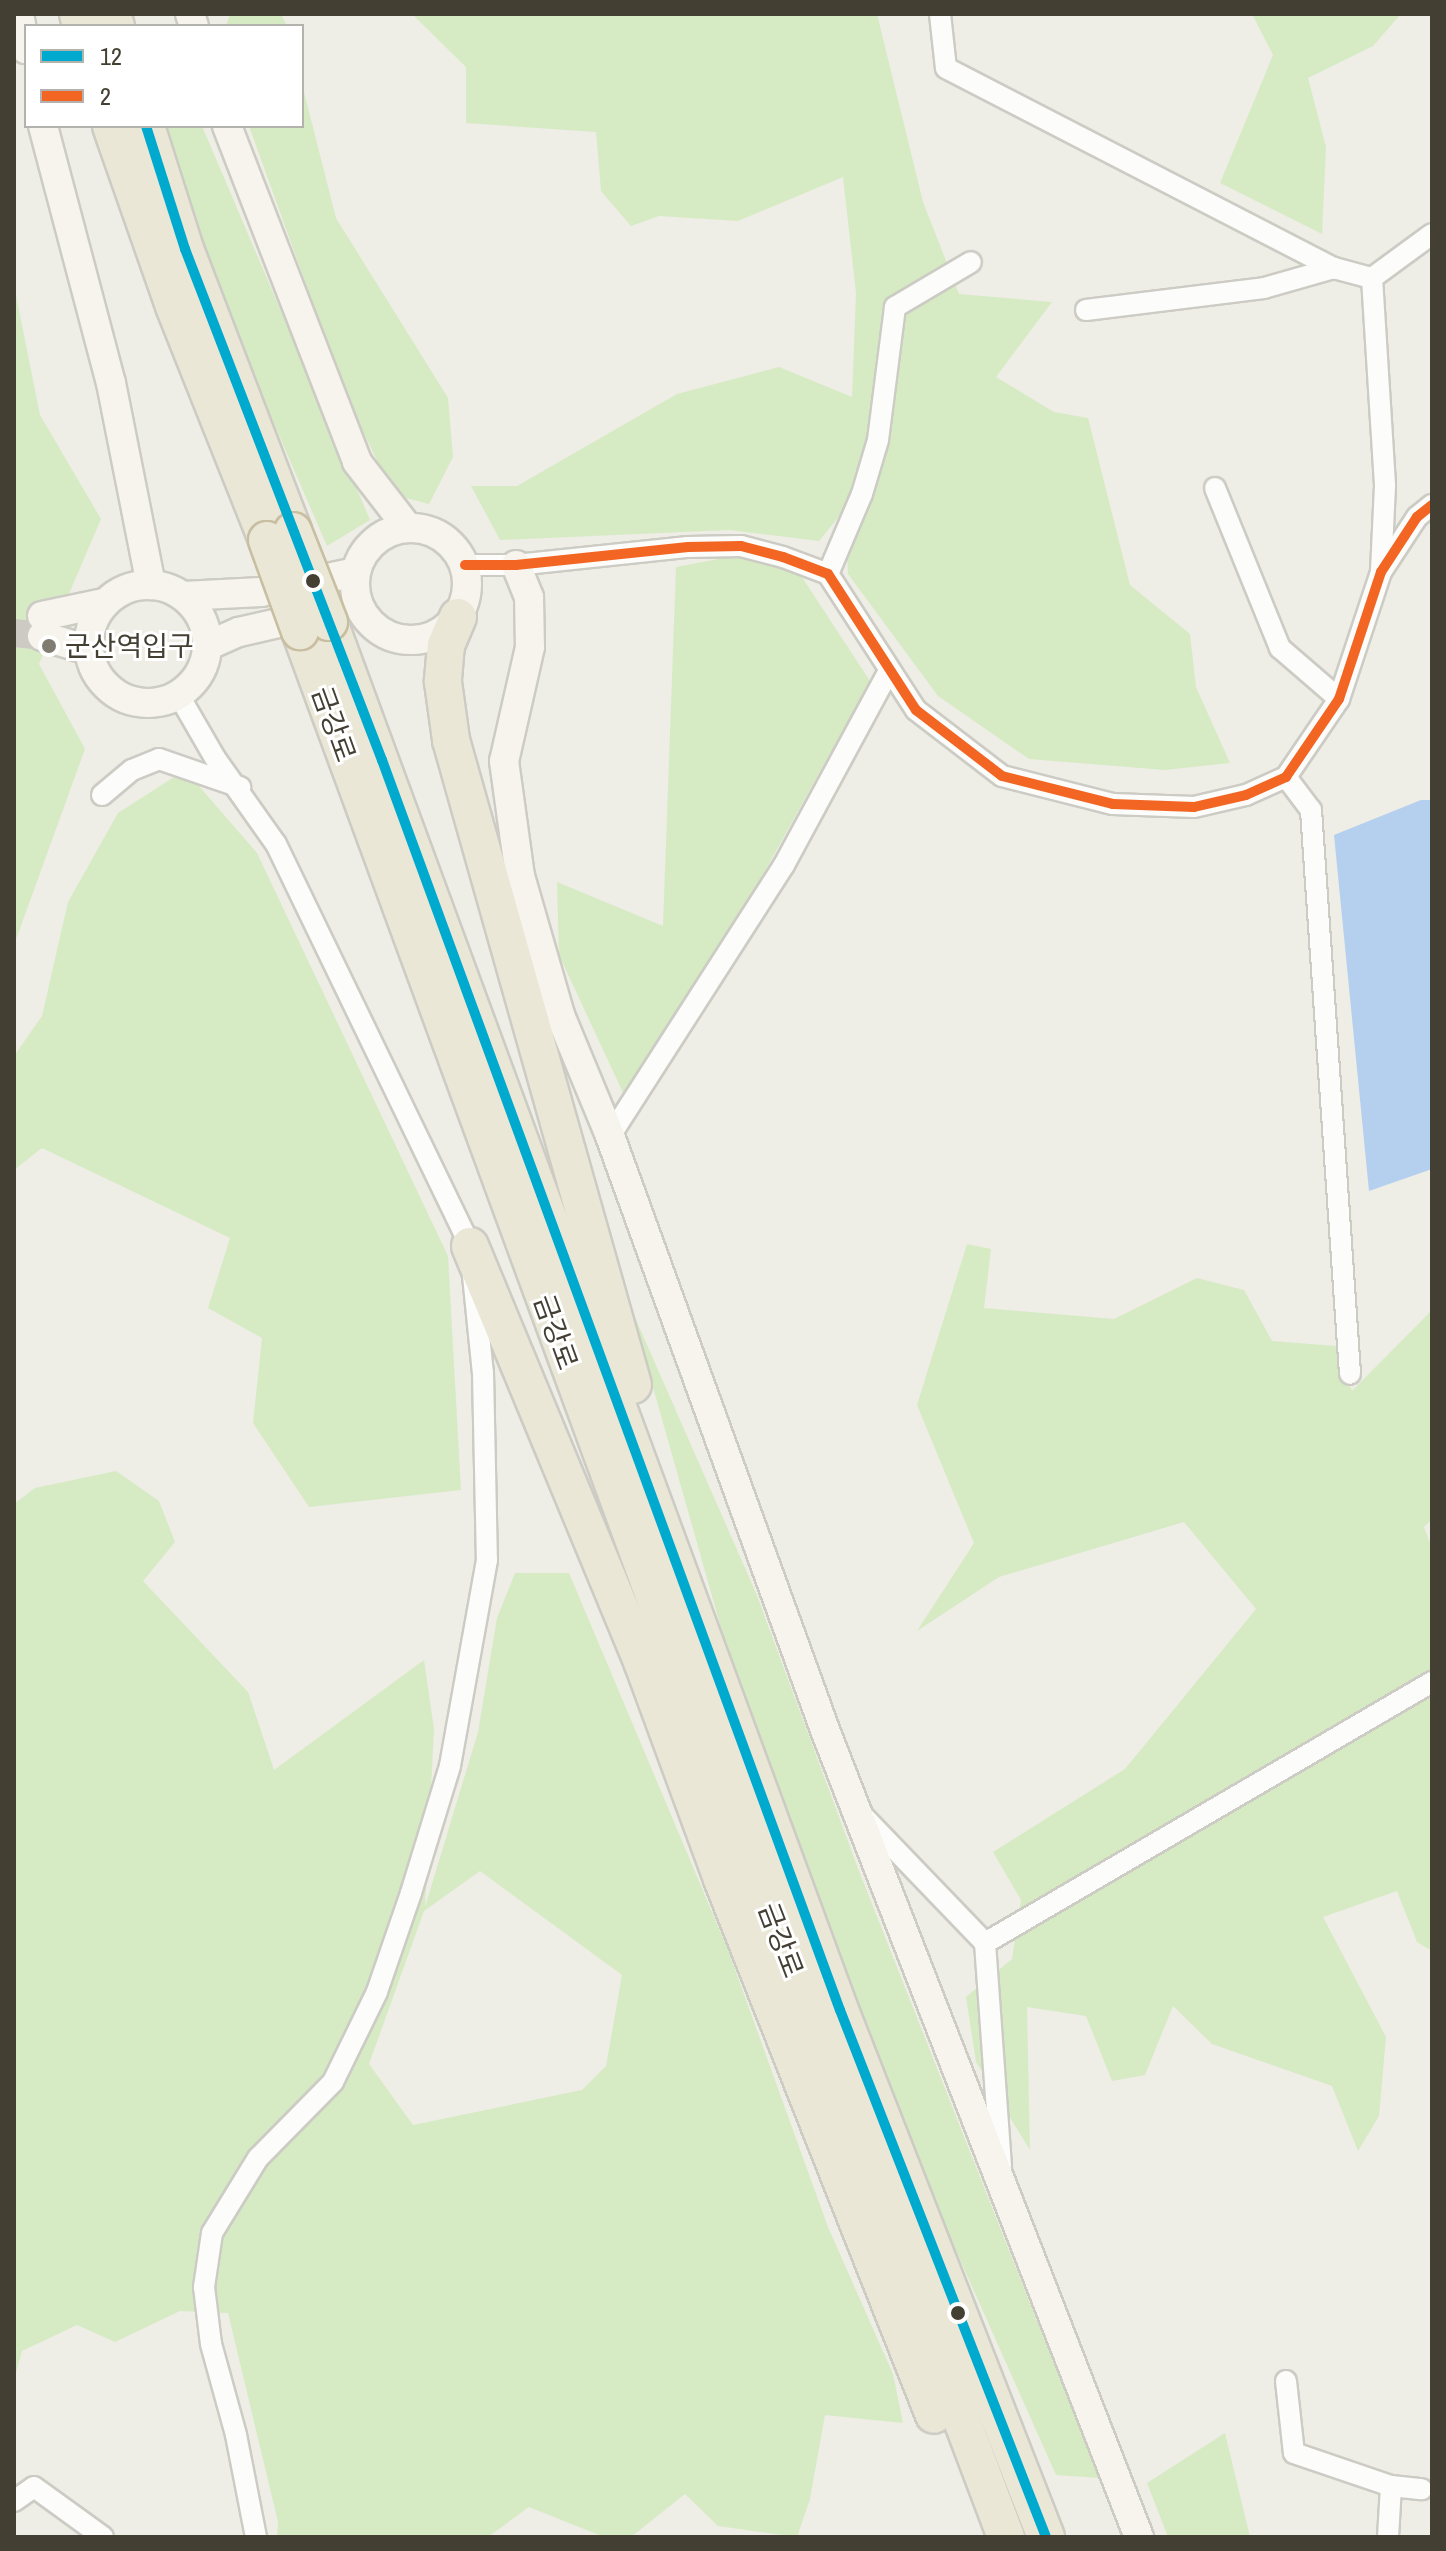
<!DOCTYPE html>
<html>
<head>
<meta charset="utf-8">
<style>
	body { margin:0 }
	#map { position:relative; width:1446px; height:2551px; overflow:hidden; background:#eeede6; font-family:"Archivo Narrow","Noto Sans KR",sans-serif }
	div>[style] { position:absolute }
	.green>* { inset:0; background:#d6ebc4 }
	.water>* { inset:0; background:#b4d0ee }
	.secondary-tunnel>* { height:28px; margin-top:-14px; transform-origin:0; background:repeating-linear-gradient(90deg,#cccac2 0 28px,transparent 0 42px) }
	.roads { filter:drop-shadow(2px 0 #cccbc4) drop-shadow(-2px 0 #cccbc4) drop-shadow(0 2px #cccbc4) drop-shadow(0 -2px #cccbc4) }
	.street>* { height:20px; margin:-10px; padding:0 10px; transform-origin:10px; border-radius:10px; background:#fcfcfb }
	.secondary>* { height:28px; margin:-14px; padding:0 14px; transform-origin:14px; border-radius:14px; background:#f6f4ec }
	.secondary>.ring { margin:-14px; padding:0; box-sizing:content-box; background:none; border:28px solid #f6f4ec; border-radius:50% }
	.highway>* { height:36px; margin:-18px; padding:0 18px; transform-origin:18px; border-radius:18px; background:#ebe7d7 }
	.bridges { filter:drop-shadow(2px 0 #c8bea0) drop-shadow(-2px 0 #c8bea0) drop-shadow(0 2px #c8bea0) drop-shadow(0 -2px #c8bea0) }
	.highway-bridge>* { height:36px; margin:-18px; padding:0 18px; transform-origin:18px; border-radius:18px; background:#ebe7d7 }
	.bus-1>* { height:10px; margin:-5px; padding:0 5px; transform-origin:5px; border-radius:5px; background:#00a9ce }
	.bus-2>* { height:10px; margin:-5px; padding:0 5px; transform-origin:5px; border-radius:5px; background:#f26522 }
	.dots>* { width:22px; height:22px; translate:-50% -50%; box-sizing:border-box; border:4px solid #fff; border-radius:50% }
	span { translate:-50% -50%; white-space:nowrap; text-align:center; line-height:1.15; -webkit-text-stroke:6px #fff; paint-order:stroke }
	.poi-label { font-size:28px; color:#443f33 }
	.left { translate:0 -50%; text-align:left }
	.street-label { font-size:28px; color:#443f33 }
	.frame { position:absolute; inset:0; border:16px solid #443f33; pointer-events:none }
	.legend { position:absolute; left:24px; top:24px; width:280px; height:104px; box-sizing:border-box; background:#fff; border:2px solid #b4b2ad; margin:0; padding:10px 14px; list-style:none; font-size:24px; color:#443f33 }
	.legend li { display:flex; align-items:center; gap:16px; height:40px }
	.legend b { width:40px; border:2px solid #b4b2ad }
</style>
</head>
<body>
<div id="map">
	<div class="green">
		<div style="clip-path:polygon(230px 14px,281px 14px,287px 26px,226px 26px)"></div>
		<div style="clip-path:polygon(412px 14px,877px 14px,923px 202px,959px 294px,1052px 302px,996px 377px,1054px 412px,1088px 418px,1130px 585px,1190px 634px,1196px 687px,1230px 763px,1165px 770px,1029px 759px,938px 696px,848px 574px,845px 509px,819px 541px,729px 530px,500px 540px,471px 486px,517px 486px,677px 394px,779px 367px,852px 397px,856px 293px,843px 177px,738px 221px,659px 216px,631px 226px,601px 191px,596px 132px,466px 123px,466px 67px)"></div>
		<div style="clip-path:polygon(1252px 14px,1401px 14px,1373px 46px,1308px 78px,1326px 147px,1322px 234px,1220px 183px,1273px 55px)"></div>
		<div style="clip-path:polygon(302px 84px,336px 218px,448px 398px,453px 457px,429px 504px,394px 495px,348px 401px,249px 126px,302px 126px)"></div>
		<div style="clip-path:polygon(166px 126px,202px 126px,370px 520px,327px 546px,220px 299px)"></div>
		<div style="clip-path:polygon(14px 285px,40px 415px,101px 519px,39px 664px,85px 749px,14px 945px)"></div>
		<div style="clip-path:polygon(734px 556px,800px 574px,870px 681px,725px 943px,625px 1097px,559px 955px,557px 882px,663px 926px,676px 567px)"></div>
		<div style="clip-path:polygon(185px 770px,257px 853px,448px 1256px,461px 1490px,309px 1507px,253px 1423px,262px 1338px,208px 1308px,230px 1238px,42px 1148px,14px 1170px,14px 1056px,42px 1016px,68px 902px,118px 813px)"></div>
		<div style="clip-path:polygon(967px 1244px,991px 1249px,984px 1308px,1114px 1319px,1197px 1278px,1244px 1290px,1272px 1341px,1336px 1346px,1352px 1391px,1432px 1310px,1432px 1519px,1424px 1527px,1432px 1548px,1432px 1951px,1417px 1942px,1397px 1891px,1323px 1917px,1386px 2037px,1379px 2116px,1358px 2151px,1332px 2086px,1212px 2044px,1173px 2006px,1145px 2075px,1112px 2081px,1086px 2016px,1027px 2007px,1030px 2150px,976px 2062px,966px 1997px,1012px 1959px,1021px 1900px,993px 1852px,1125px 1769px,1256px 1609px,1184px 1522px,999px 1577px,917px 1631px,974px 1543px,917px 1405px)"></div>
		<div style="clip-path:polygon(630px 1306px,756px 1593px,859px 1871px,1099px 2478px,1056px 2475px,941px 2217px,738px 1688px)"></div>
		<div style="clip-path:polygon(evenodd,116px 1471px,159px 1501px,175px 1542px,143px 1581px,248px 1692px,274px 1770px,424px 1660px,434px 1729px,425px 1907px,478px 1732px,497px 1618px,515px 1573px,569px 1573px,728px 1950px,828px 2227px,893px 2374px,903px 2423px,825px 2415px,810px 2499px,797px 2537px,718px 2526px,685px 2494px,631px 2537px,604px 2537px,529px 2507px,488px 2537px,277px 2537px,278px 2522px,228px 2313px,180px 2311px,115px 2342px,77px 2325px,22px 2351px,14px 2380px,14px 1504px,35px 1488px,116px 1471px,480px 1871px,622px 1975px,606px 2066px,582px 2090px,413px 2125px,369px 2064px,424px 1911px,480px 1871px)"></div>
		<div style="clip-path:polygon(1225px 2433px,1250px 2537px,1168px 2537px,1147px 2483px)"></div>
	</div>
	<div class="water">
		<div style="clip-path:polygon(1421px 800px,1432px 800px,1432px 1169px,1369px 1191px,1334px 835px)"></div>
	</div>
	<div class="secondary-tunnel">
		<div style="left:14px;top:633px;width:28px;rotate:6deg"></div>
	</div>
	<div class="roads">
		<div class="street">
			<div style="left:940px;top:14px;width:54px;rotate:83.7deg"></div>
			<div style="left:946px;top:68px;width:437px;rotate:27.3deg"></div>
			<div style="left:1334px;top:268px;width:39px;rotate:15deg"></div>
			<div style="left:1372px;top:278px;width:208px;rotate:86.4deg"></div>
			<div style="left:1385px;top:486px;width:86px;rotate:92.7deg"></div>
			<div style="left:1372px;top:278px;width:74px;rotate:-36.3deg"></div>
			<div style="left:1086px;top:310px;width:179px;rotate:-7deg"></div>
			<div style="left:1264px;top:288px;width:73px;rotate:-15.9deg"></div>
			<div style="left:1215px;top:488px;width:173px;rotate:67.9deg"></div>
			<div style="left:1280px;top:648px;width:78px;rotate:40.8deg"></div>
			<div style="left:465px;top:565px;width:51px"></div>
			<div style="left:516px;top:565px;width:173px;rotate:-6deg"></div>
			<div style="left:688px;top:547px;width:53px;rotate:-1.1deg"></div>
			<div style="left:741px;top:546px;width:43px;rotate:14.7deg"></div>
			<div style="left:783px;top:557px;width:48px;rotate:20.7deg"></div>
			<div style="left:828px;top:574px;width:162px;rotate:57.1deg"></div>
			<div style="left:916px;top:710px;width:108px;rotate:37.5deg"></div>
			<div style="left:1002px;top:776px;width:114px;rotate:14.2deg"></div>
			<div style="left:1113px;top:804px;width:81px;rotate:2.1deg"></div>
			<div style="left:1194px;top:807px;width:53px;rotate:-13deg"></div>
			<div style="left:1246px;top:795px;width:44px;rotate:-24.2deg"></div>
			<div style="left:1286px;top:777px;width:94px;rotate:-55.8deg"></div>
			<div style="left:1339px;top:699px;width:134px;rotate:-71.7deg"></div>
			<div style="left:1381px;top:572px;width:66px;rotate:-56.8deg"></div>
			<div style="left:1417px;top:517px;width:19px;rotate:-39deg"></div>
			<div style="left:828px;top:574px;width:87px;rotate:-67deg"></div>
			<div style="left:862px;top:494px;width:56px;rotate:-73.5deg"></div>
			<div style="left:878px;top:440px;width:134px;rotate:-82.7deg"></div>
			<div style="left:895px;top:307px;width:88px;rotate:-30.6deg"></div>
			<div style="left:178px;top:694px;width:74px;rotate:60deg"></div>
			<div style="left:215px;top:758px;width:105px;rotate:54.7deg"></div>
			<div style="left:276px;top:844px;width:446px;rotate:64.2deg"></div>
			<div style="left:470px;top:1246px;width:128px;rotate:84.2deg"></div>
			<div style="left:483px;top:1373px;width:187px;rotate:88.8deg"></div>
			<div style="left:487px;top:1560px;width:209px;rotate:100.2deg"></div>
			<div style="left:450px;top:1766px;width:133px;rotate:107.1deg"></div>
			<div style="left:411px;top:1893px;width:105px;rotate:109deg"></div>
			<div style="left:377px;top:1992px;width:100px;rotate:116.1deg"></div>
			<div style="left:333px;top:2082px;width:107px;rotate:134.6deg"></div>
			<div style="left:258px;top:2158px;width:88px;rotate:121.5deg"></div>
			<div style="left:212px;top:2233px;width:55px;rotate:98.4deg"></div>
			<div style="left:204px;top:2287px;width:57px;rotate:83deg"></div>
			<div style="left:211px;top:2344px;width:94px;rotate:74.6deg"></div>
			<div style="left:236px;top:2435px;width:104px;rotate:78.9deg"></div>
			<div style="left:1286px;top:777px;width:41px;rotate:52.9deg"></div>
			<div style="left:1311px;top:810px;width:565px;rotate:86.04deg"></div>
			<div style="left:102px;top:795px;width:39px;rotate:-40deg"></div>
			<div style="left:132px;top:770px;width:29px;rotate:-22deg"></div>
			<div style="left:159px;top:759px;width:86px;rotate:19.1deg"></div>
			<div style="left:610px;top:1136px;width:322px;rotate:-57.3deg"></div>
			<div style="left:784px;top:865px;width:218px;rotate:-61.6deg"></div>
			<div style="left:862px;top:1815px;width:178px;rotate:46.1deg"></div>
			<div style="left:985px;top:1943px;width:518px;rotate:-30.28deg"></div>
			<div style="left:985px;top:1943px;width:224px;rotate:85.9deg"></div>
			<div style="left:1286px;top:2381px;width:72px;rotate:83.7deg"></div>
			<div style="left:1294px;top:2453px;width:102px;rotate:18.8deg"></div>
			<div style="left:1391px;top:2486px;width:31px;rotate:6deg"></div>
			<div style="left:14px;top:2501px;width:24px;rotate:-35deg"></div>
			<div style="left:34px;top:2487px;width:85px;rotate:35.9deg"></div>
			<div style="left:1388px;top:2537px;width:51px;rotate:-86.6deg"></div>
		</div>
		<div class="secondary">
			<div style="left:19px;top:14px;width:36px;rotate:79deg"></div>
			<div style="left:190px;top:14px;width:13px;rotate:72deg"></div>
			<div style="left:43px;top:126px;width:266px;rotate:75.2deg"></div>
			<div style="left:111px;top:383px;width:206px;rotate:78.8deg"></div>
			<div style="left:227px;top:126px;width:360px;rotate:68.8deg"></div>
			<div style="left:357px;top:462px;width:83px;rotate:52.3deg"></div>
			<div class="ring" style="left:355px;top:528px;width:84px;height:84px"></div>
			<div style="left:516px;top:565px;width:35px;rotate:68deg"></div>
			<div style="left:529px;top:597px;width:50px;rotate:88.9deg"></div>
			<div style="left:530px;top:647px;width:117px;rotate:102.8deg"></div>
			<div style="left:504px;top:761px;width:116px;rotate:82.1deg"></div>
			<div style="left:520px;top:876px;width:145px;rotate:73.9deg"></div>
			<div style="left:560px;top:1015px;width:131px;rotate:67.5deg"></div>
			<div style="left:610px;top:1136px;width:632px;rotate:70.1deg"></div>
			<div style="left:825px;top:1730px;width:866px;rotate:68.74deg"></div>
			<div class="ring" style="left:89px;top:585px;width:90px;height:90px"></div>
			<div style="left:183px;top:596px;width:78px;rotate:-2.9deg"></div>
			<div style="left:261px;top:592px;width:97px;rotate:-11.9deg"></div>
			<div style="left:42px;top:616px;width:62px;rotate:-12deg"></div>
			<div style="left:42px;top:636px;width:49px;rotate:16.6deg"></div>
			<div style="left:207px;top:646px;width:35px;rotate:-24deg"></div>
			<div style="left:239px;top:632px;width:77px;rotate:-12.8deg"></div>
		</div>
		<div class="highway">
			<div style="left:78px;top:14px;width:12px;rotate:76deg"></div>
			<div style="left:112px;top:14px;width:13px;rotate:72deg"></div>
			<div style="left:111px;top:126px;width:191px;rotate:70.7deg"></div>
			<div style="left:174px;top:306px;width:252px;rotate:68.3deg"></div>
			<div style="left:146px;top:126px;width:129px;rotate:72.4deg"></div>
			<div style="left:185px;top:249px;width:302px;rotate:69deg"></div>
			<div style="left:458px;top:617px;width:30px;rotate:113deg"></div>
			<div style="left:446px;top:645px;width:37px;rotate:95deg"></div>
			<div style="left:443px;top:682px;width:59px;rotate:82.1deg"></div>
			<div style="left:451px;top:740px;width:670px;rotate:74.24deg"></div>
			<div style="left:329px;top:622px;width:1479px;rotate:69.79deg"></div>
			<div style="left:840px;top:2010px;width:566px;rotate:68.65deg"></div>
			<div style="left:300px;top:631px;width:1333px;rotate:69.85deg"></div>
			<div style="left:759px;top:1882px;width:700px;rotate:69.34deg"></div>
			<div style="left:470px;top:1246px;width:452px;rotate:67.5deg"></div>
			<div style="left:643px;top:1664px;width:229px;rotate:69.8deg"></div>
			<div style="left:722px;top:1879px;width:576px;rotate:68.42deg"></div>
		</div>
	</div>
	<div class="bridges">
		<div class="highway-bridge">
			<div style="left:293px;top:531px;width:98px;rotate:68.4deg"></div>
			<div style="left:267px;top:540px;width:97px;rotate:70.1deg"></div>
		</div>
	</div>
	<div class="bus-1">
		<div style="left:146px;top:126px;width:129px;rotate:72.4deg"></div>
		<div style="left:185px;top:249px;width:548px;rotate:68.92deg"></div>
		<div style="left:382px;top:760px;width:1331px;rotate:69.88deg"></div>
		<div style="left:840px;top:2010px;width:566px;rotate:68.65deg"></div>
	</div>
	<div class="bus-2">
		<div style="left:465px;top:565px;width:51px"></div>
		<div style="left:516px;top:565px;width:173px;rotate:-6deg"></div>
		<div style="left:688px;top:547px;width:53px;rotate:-1.1deg"></div>
		<div style="left:741px;top:546px;width:43px;rotate:14.7deg"></div>
		<div style="left:783px;top:557px;width:48px;rotate:20.7deg"></div>
		<div style="left:828px;top:574px;width:162px;rotate:57.1deg"></div>
		<div style="left:916px;top:710px;width:108px;rotate:37.5deg"></div>
		<div style="left:1002px;top:776px;width:114px;rotate:14.2deg"></div>
		<div style="left:1113px;top:804px;width:81px;rotate:2.1deg"></div>
		<div style="left:1194px;top:807px;width:53px;rotate:-13deg"></div>
		<div style="left:1246px;top:795px;width:44px;rotate:-24.2deg"></div>
		<div style="left:1286px;top:777px;width:94px;rotate:-55.8deg"></div>
		<div style="left:1339px;top:699px;width:134px;rotate:-71.7deg"></div>
		<div style="left:1381px;top:572px;width:66px;rotate:-56.8deg"></div>
		<div style="left:1417px;top:517px;width:19px;rotate:-39deg"></div>
	</div>
	<div class="dots">
		<div style="left:313px;top:581px;background:#443f33"></div>
		<div style="left:49px;top:646px;background:#807c72"></div>
		<div style="left:958px;top:2313px;background:#443f33"></div>
	</div>
	<div class="poi-label">
		<span class="left" style="left:65px;top:646px">군산역입구</span>
	</div>
	<div class="street-label">
		<span style="left:334px;top:724px;rotate:70deg">금강로</span>
		<span style="left:556px;top:1332px;rotate:70deg">금강로</span>
		<span style="left:781px;top:1940px;rotate:69deg">금강로</span>
	</div>
	<div class="frame"></div>
	<ul class="legend">
	<li><b style="height:10px;background:#00a9ce"></b>12</li>
	<li><b style="height:10px;background:#f26522"></b>2</li>
	</ul>
</div>
</body>
</html>
